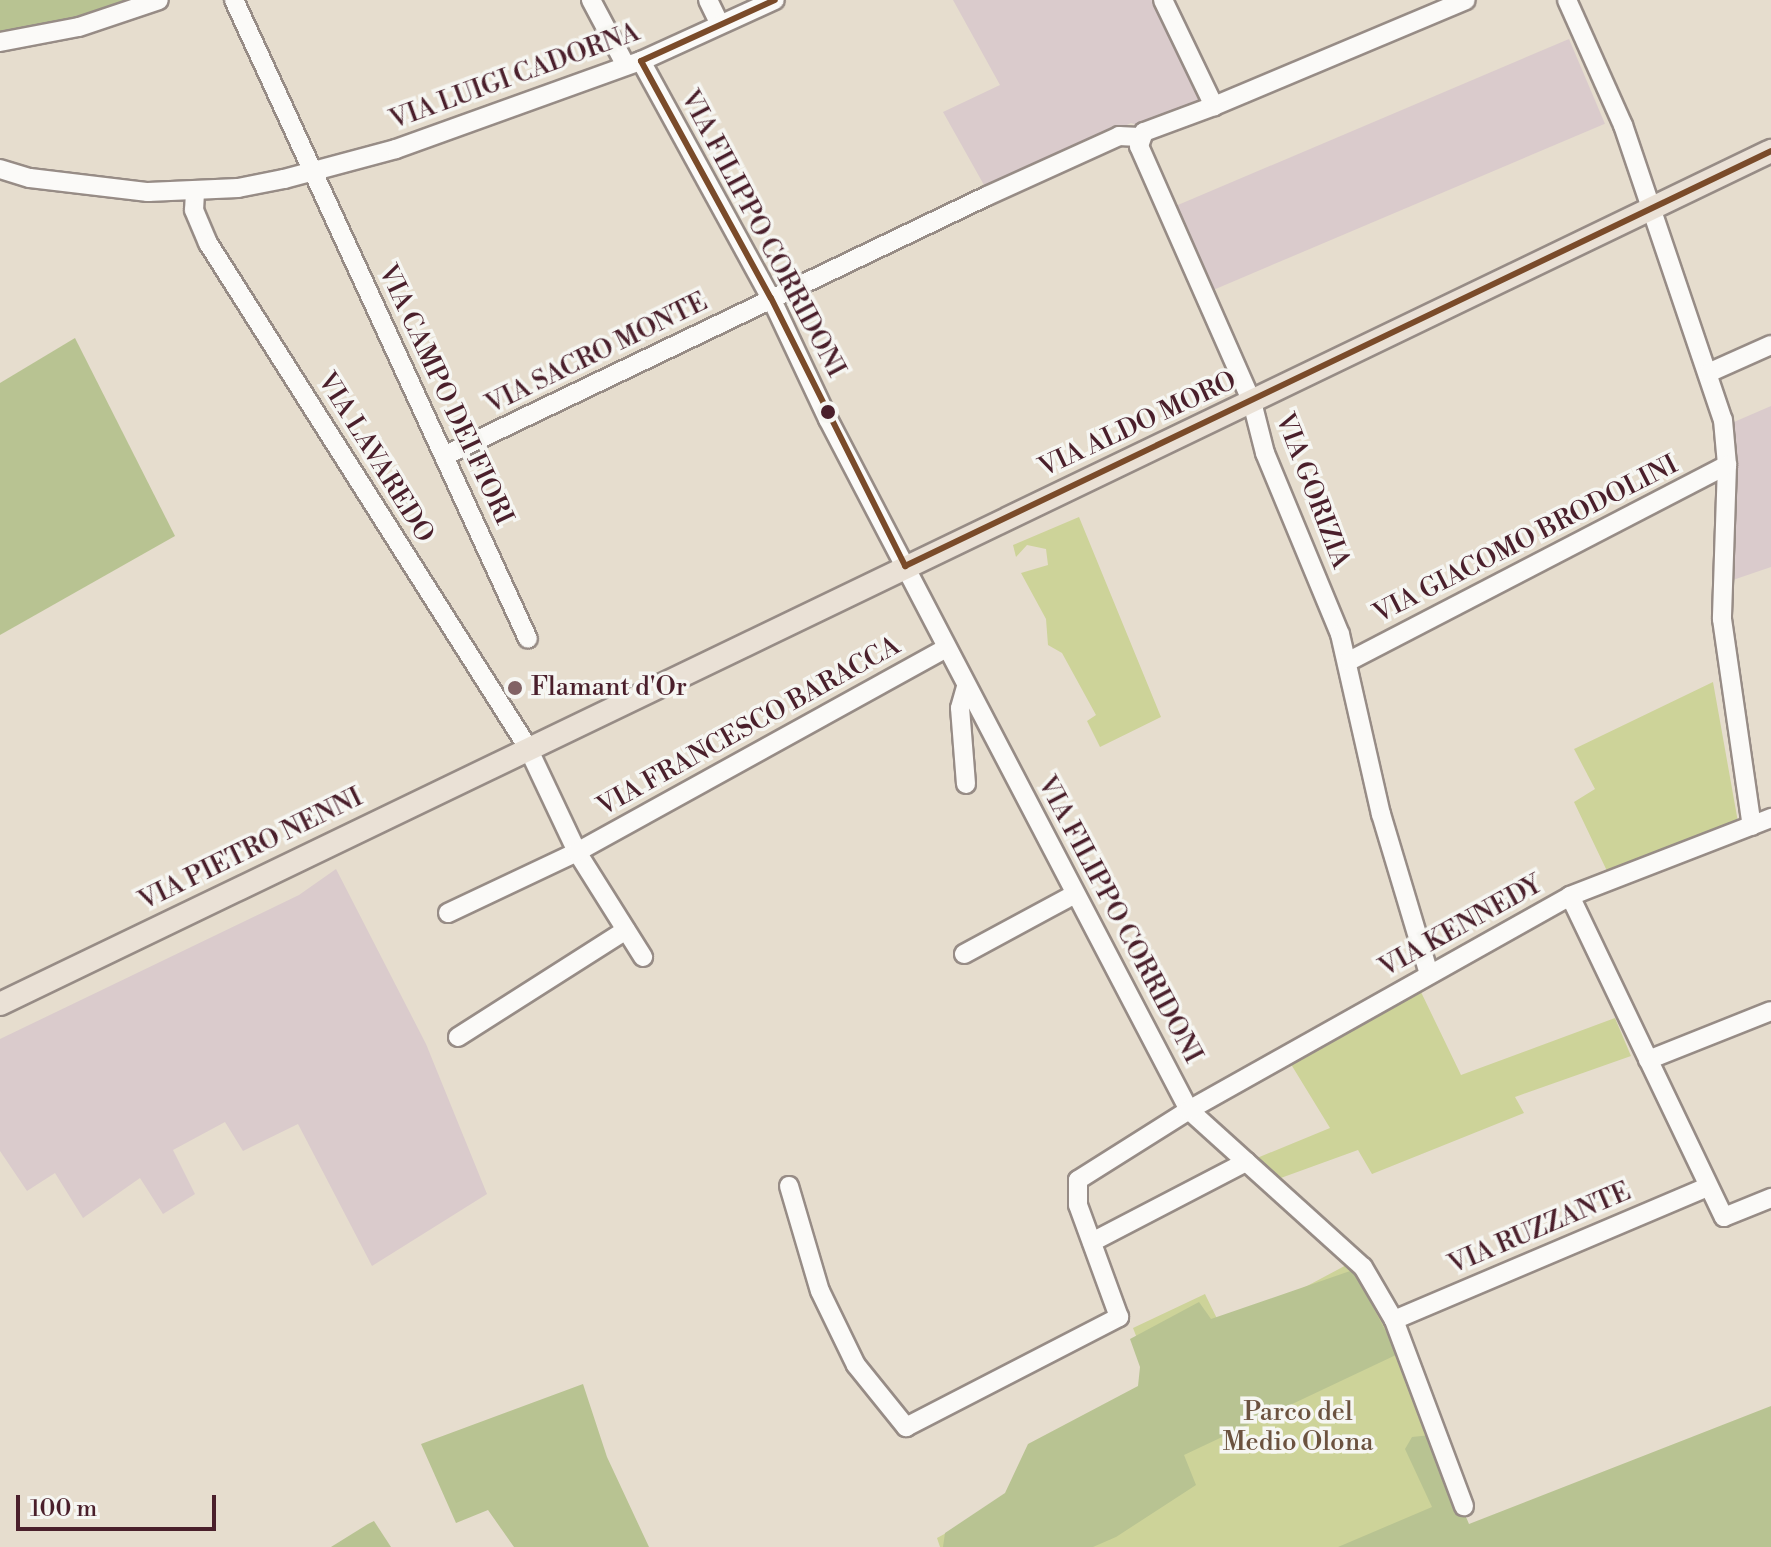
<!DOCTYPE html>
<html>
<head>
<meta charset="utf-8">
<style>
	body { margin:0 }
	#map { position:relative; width:1771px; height:1547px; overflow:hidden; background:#e6ddce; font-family:"Libre Bodoni",serif }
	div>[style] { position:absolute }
	.industrial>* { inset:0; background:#dacbcc; transform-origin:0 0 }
	.green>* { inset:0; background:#cdd399 }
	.forest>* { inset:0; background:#b8c392 }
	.roads { filter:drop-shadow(2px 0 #978c86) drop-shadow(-2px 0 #978c86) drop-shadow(0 2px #978c86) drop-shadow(0 -2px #978c86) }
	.minor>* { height:18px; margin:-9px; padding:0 9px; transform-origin:9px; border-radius:9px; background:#fbfaf8 }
	.major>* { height:22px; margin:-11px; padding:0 11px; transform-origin:11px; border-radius:11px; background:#eae1d6 }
	.bus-1>* { height:6px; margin:-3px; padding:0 3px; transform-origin:3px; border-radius:3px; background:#7a4b2a }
	.dots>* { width:22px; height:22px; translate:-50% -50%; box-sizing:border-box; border:4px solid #f6f6f2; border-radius:50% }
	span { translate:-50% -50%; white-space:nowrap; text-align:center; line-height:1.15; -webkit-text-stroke:7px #f6f6f2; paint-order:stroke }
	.street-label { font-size:26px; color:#4a1f2b }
	.poi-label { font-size:26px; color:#4a1f2b }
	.left { translate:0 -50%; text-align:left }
	.park-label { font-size:26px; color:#6b523f }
	.scale { position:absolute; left:16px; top:1495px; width:200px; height:36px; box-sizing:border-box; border:4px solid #4a1f2b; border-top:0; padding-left:10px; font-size:24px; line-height:28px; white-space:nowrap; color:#4a1f2b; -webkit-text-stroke:6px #f6f6f2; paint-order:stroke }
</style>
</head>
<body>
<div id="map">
	<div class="industrial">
		<div style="clip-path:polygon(953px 0,1153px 0,1201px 100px,1142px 127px,1131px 123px,1042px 165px,1038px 161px,984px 185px,943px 112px,1000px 85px)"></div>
		<div style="left:1569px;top:39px;width:92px;height:430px;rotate:67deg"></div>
		<div style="clip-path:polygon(1771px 406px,1771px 567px,1727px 582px,1734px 422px)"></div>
		<div style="clip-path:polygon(336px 869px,426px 1044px,487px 1194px,372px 1266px,298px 1124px,243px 1151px,225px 1122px,173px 1150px,195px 1194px,163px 1214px,140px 1178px,83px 1218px,55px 1173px,27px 1191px,0 1151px,0 1039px,299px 895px)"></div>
	</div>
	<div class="green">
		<div style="clip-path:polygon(1079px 517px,1161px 717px,1100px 747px,1087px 721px,1096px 715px,1062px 653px,1048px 645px,1046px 619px,1021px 573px,1048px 565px,1046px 549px,1027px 545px,1016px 557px,1013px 545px)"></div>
		<div style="clip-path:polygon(1713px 682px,1738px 822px,1607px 871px,1574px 802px,1595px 789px,1574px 749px)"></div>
		<div style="clip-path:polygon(1420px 990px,1461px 1075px,1615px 1018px,1631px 1056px,1515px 1097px,1524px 1113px,1372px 1174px,1358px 1150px,1278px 1179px,1257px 1158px,1330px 1128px,1289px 1061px)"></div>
		<div style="clip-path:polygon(1352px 1262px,1400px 1350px,1461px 1531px,1771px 1547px,940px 1547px,937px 1538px,1166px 1413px,1133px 1328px,1205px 1294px,1223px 1331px)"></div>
	</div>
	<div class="forest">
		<div style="clip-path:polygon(0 0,133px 0,39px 29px,0 34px)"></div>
		<div style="clip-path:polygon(75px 338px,175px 536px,0 635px,0 383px)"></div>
		<div style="clip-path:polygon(1353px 1270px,1398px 1354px,1184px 1455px,1196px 1485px,1116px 1537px,1093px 1547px,943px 1547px,945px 1533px,1005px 1493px,1028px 1444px,1138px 1386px,1140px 1367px,1130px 1339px,1199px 1302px,1211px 1319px)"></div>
		<div style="clip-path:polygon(583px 1384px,607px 1457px,649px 1547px,514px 1547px,488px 1510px,456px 1523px,421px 1444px)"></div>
		<div style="clip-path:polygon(1771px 1406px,1771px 1547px,1338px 1547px,1432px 1507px,1405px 1449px,1412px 1437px,1431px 1435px,1469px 1524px)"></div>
		<div style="clip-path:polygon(374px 1521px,391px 1547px,331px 1547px,368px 1524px)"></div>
	</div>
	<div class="roads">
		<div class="minor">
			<div style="left:234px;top:0;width:703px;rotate:65.29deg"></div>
			<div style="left:591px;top:0;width:72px;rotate:62deg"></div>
			<div style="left:708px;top:0;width:25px;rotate:64deg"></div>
			<div style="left:1163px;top:0;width:118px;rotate:64.3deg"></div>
			<div style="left:1214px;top:106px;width:75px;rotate:159.6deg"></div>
			<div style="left:1144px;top:132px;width:15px;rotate:110deg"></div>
			<div style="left:1139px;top:146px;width:280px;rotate:66.2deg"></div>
			<div style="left:1252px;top:402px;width:53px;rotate:75.7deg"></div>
			<div style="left:1265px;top:453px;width:196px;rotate:67.5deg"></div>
			<div style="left:1340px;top:634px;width:185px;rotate:77.2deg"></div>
			<div style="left:1381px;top:814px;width:167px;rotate:73.3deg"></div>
			<div style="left:1567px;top:0;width:137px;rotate:65.9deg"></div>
			<div style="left:1623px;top:125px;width:311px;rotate:71.3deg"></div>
			<div style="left:1723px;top:420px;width:45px;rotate:84.9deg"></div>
			<div style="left:1727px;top:465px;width:154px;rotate:91.9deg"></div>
			<div style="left:1722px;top:619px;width:209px;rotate:81.8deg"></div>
			<div style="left:0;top:42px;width:80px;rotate:-10.8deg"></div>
			<div style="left:79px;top:27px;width:84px;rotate:-18.6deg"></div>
			<div style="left:641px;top:61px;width:270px;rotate:61.3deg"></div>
			<div style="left:771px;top:298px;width:134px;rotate:64.8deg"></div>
			<div style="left:828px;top:419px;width:780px;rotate:62.42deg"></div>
			<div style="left:1189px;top:1110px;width:234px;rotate:42.1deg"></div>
			<div style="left:1363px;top:1267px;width:61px;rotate:59.7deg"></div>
			<div style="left:1394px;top:1320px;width:199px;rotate:69.4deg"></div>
			<div style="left:1214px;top:106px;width:273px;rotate:-22.8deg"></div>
			<div style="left:0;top:169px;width:31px;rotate:17deg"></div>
			<div style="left:30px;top:178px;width:119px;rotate:6.8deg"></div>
			<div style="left:148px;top:192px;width:90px;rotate:-2.5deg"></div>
			<div style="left:238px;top:188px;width:47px;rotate:-11.1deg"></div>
			<div style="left:284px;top:179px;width:116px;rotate:-15deg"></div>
			<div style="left:396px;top:149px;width:260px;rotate:-19.8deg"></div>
			<div style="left:641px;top:61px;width:147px;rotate:-24.5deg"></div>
			<div style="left:195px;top:192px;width:18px;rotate:93deg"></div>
			<div style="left:194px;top:210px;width:36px;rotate:67deg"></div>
			<div style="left:208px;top:243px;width:596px;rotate:57.62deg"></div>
			<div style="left:527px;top:746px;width:117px;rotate:64.7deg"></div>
			<div style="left:577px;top:852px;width:124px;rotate:57.8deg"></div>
			<div style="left:1708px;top:373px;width:69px;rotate:-24deg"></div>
			<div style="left:444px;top:456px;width:602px;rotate:-25.59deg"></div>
			<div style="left:987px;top:196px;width:145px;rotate:-24.4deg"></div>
			<div style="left:1119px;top:136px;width:20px;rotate:3deg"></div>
			<div style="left:1349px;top:661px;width:426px;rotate:-27.4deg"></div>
			<div style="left:966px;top:784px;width:76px;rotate:-94.5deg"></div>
			<div style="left:960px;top:708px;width:22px;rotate:-74deg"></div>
			<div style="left:1570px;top:896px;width:356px;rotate:64.4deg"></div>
			<div style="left:1724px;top:1217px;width:51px;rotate:-22deg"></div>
			<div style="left:448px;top:913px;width:143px;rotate:-25.3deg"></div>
			<div style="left:577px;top:852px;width:422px;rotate:-28.9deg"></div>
			<div style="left:964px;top:954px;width:126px;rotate:-28.4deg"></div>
			<div style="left:458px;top:1037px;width:199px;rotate:-32.5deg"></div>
			<div style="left:1648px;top:1060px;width:132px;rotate:-21.7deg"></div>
			<div style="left:789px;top:1186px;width:109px;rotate:73.6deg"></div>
			<div style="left:820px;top:1291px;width:82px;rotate:64.1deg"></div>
			<div style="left:856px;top:1365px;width:80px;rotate:51.1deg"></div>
			<div style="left:906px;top:1427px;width:240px;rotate:-27.3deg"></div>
			<div style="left:1119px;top:1317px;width:119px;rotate:-110.1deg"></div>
			<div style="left:1078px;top:1205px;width:25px;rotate:-90deg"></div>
			<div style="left:1078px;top:1180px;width:131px;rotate:-32.2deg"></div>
			<div style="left:1189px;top:1110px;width:437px;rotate:-29.3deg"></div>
			<div style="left:1570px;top:896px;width:216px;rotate:-21.2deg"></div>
			<div style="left:1092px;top:1242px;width:174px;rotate:-27.5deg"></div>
			<div style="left:1394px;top:1320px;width:340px;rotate:-23deg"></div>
		</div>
		<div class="major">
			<div style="left:0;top:1004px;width:1966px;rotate:-25.72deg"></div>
		</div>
	</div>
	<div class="bus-1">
		<div style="left:641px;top:61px;width:270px;rotate:61.3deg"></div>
		<div style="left:771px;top:298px;width:300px;rotate:63.4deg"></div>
		<div style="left:905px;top:566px;width:960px;rotate:-25.6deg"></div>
		<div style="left:641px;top:61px;width:147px;rotate:-24.5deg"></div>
	</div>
	<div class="dots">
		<div style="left:828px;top:412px;background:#4a1f2b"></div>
		<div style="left:515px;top:688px;background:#816264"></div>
	</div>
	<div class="street-label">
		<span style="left:515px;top:77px;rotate:-20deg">VIA LUIGI CADORNA</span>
		<span style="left:762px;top:234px;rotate:62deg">VIA FILIPPO CORRIDONI</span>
		<span style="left:597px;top:354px;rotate:-26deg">VIA SACRO MONTE</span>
		<span style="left:445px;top:395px;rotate:65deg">VIA CAMPO DEI FIORI</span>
		<span style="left:1138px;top:425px;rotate:-25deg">VIA ALDO MORO</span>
		<span style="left:375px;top:458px;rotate:58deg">VIA LAVAREDO</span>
		<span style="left:1312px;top:491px;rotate:69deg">VIA GORIZIA</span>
		<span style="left:1526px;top:540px;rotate:-27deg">VIA GIACOMO BRODOLINI</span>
		<span style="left:749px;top:727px;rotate:-29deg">VIA FRANCESCO BARACCA</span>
		<span style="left:251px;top:850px;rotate:-26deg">VIA PIETRO NENNI</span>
		<span style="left:1119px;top:920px;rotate:62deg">VIA FILIPPO CORRIDONI</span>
		<span style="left:1461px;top:927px;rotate:-29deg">VIA KENNEDY</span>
		<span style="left:1540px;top:1229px;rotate:-23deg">VIA RUZZANTE</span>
	</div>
	<div class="poi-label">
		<span class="left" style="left:531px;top:688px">Flamant d'Or</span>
	</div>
	<div class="park-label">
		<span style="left:1298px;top:1428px">Parco del<br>Medio Olona</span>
	</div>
	<div class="scale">100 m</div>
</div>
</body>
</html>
